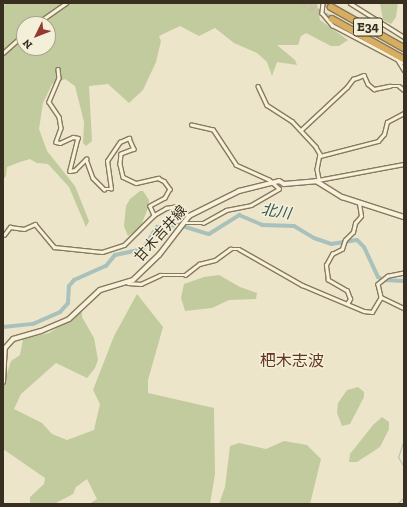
<!DOCTYPE html>
<html>
<head>
<meta charset="utf-8">
<style>
	body { margin:0 }
	#map { position:relative; width:407px; height:507px; overflow:hidden; background:#ede5c9; font-family:"Zilla Slab","Noto Sans JP",serif }
	div>[style] { position:absolute }
	.green>* { inset:0; background:#c1cb9d }
	.stream>* { height:1px; margin:-0.5px; padding:0 0.5px; transform-origin:0.5px; border-radius:0.5px; background:#a9c1bc }
	.river>* { height:4px; margin:-2px; padding:0 2px; transform-origin:2px; border-radius:2px; background:#a9c1bc }
	.highway-tunnel>* { height:5.5px; margin-top:-2.75px; transform-origin:0; background:repeating-linear-gradient(90deg,#c9c1a7 0 5.5px,transparent 0 8.5px) }
	.roads { filter:drop-shadow(1px 0 #88795e) drop-shadow(-1px 0 #88795e) drop-shadow(0 1px #88795e) drop-shadow(0 -1px #88795e) }
	.street>* { height:2.5px; margin:-1.25px; padding:0 1.25px; transform-origin:1.25px; border-radius:1.25px; background:#f8f2dc }
	.secondary>* { height:4px; margin:-2px; padding:0 2px; transform-origin:2px; border-radius:2px; background:#f8f2dc }
	.highway>* { height:5.5px; margin:-2.75px; padding:0 2.75px; transform-origin:2.75px; border-radius:2.75px; background:#d7ad5f }
	span { translate:-50% -50%; white-space:nowrap; text-align:center; line-height:1.15; -webkit-text-stroke:3px #f4efd8; paint-order:stroke }
	.shield-label span { padding:1px 3px; background:#f4efd8; border:1px solid; border-radius:3px; -webkit-text-stroke-width:0 }
	.shield-label { font-size:13px; color:#392f21; font-weight:700 }
	.street-label { font-size:14px; color:#392f21 }
	.water-label { font-size:15px; color:#315758; font-style:italic }
	.quarter-label { font-size:16px; color:#643622 }
	.frame { position:absolute; inset:0; border:4px solid #392f21; pointer-events:none }
	.north { position:absolute; left:16px; top:16px; width:40px; height:40px; box-sizing:border-box; background:#f4efd8; border:1px solid #a9a28f; border-radius:50%; rotate:227deg; font-size:11px; font-weight:700; line-height:16px; text-align:center; color:#392f21 }
	.north::after { content:''; display:block; margin:auto; width:14px; height:18px; background:#943a31; clip-path:polygon(50% 0,100% 100%,50% 72%,0 100%) }
</style>
</head>
<body>
<div id="map">
	<div class="green">
		<div style="clip-path:polygon(evenodd,6px 3px,317px 3px,320px 20px,348px 40px,339px 46px,331px 46px,306px 33px,301px 36px,298px 45px,277px 45px,295px 60px,297px 65px,277px 62px,272px 76px,267px 62px,257px 53px,234px 43px,215px 28px,199px 36px,180px 26px,159px 36px,161px 41px,156px 62px,143px 90px,129px 103px,108px 84px,89px 86px,92px 141px,86px 146px,83px 143px,84px 122px,75px 86px,65px 79px,52px 84px,43px 103px,39px 129px,47px 151px,75px 186px,89px 221px,86px 227px,69px 187px,48px 164px,37px 163px,30px 159px,20px 162px,7px 167px,6px 176px,3px 180px,3px 7px,6px 3px,24px 24px,48px 24px,48px 48px,24px 48px,24px 24px)"></div>
		<div style="clip-path:polygon(380px 3px,398px 3px,396px 17px,391px 24px,383px 20px)"></div>
		<div style="clip-path:polygon(140px 191px,143px 191px,149px 200px,148px 208px,140px 228px,128px 236px,124px 226px,126px 206px,130px 199px)"></div>
		<div style="clip-path:polygon(219px 275px,240px 287px,257px 293px,256px 299px,229px 300px,212px 308px,185px 311px,181px 298px,184px 284px,204px 277px)"></div>
		<div style="clip-path:polygon(137px 294px,163px 327px,148px 380px,148px 393px,214px 408px,215px 474px,210px 504px,89px 504px,97px 499px,87px 479px,76px 487px,73px 494px,54px 504px,30px 504px,30px 497px,44px 484px,45px 478px,3px 449px,4px 383px,11px 361px,20px 355px,23px 339px,49px 333px,82px 312px,82px 317px,94px 338px,98px 360px,95px 368px,87px 378px,56px 363px,21px 394px,14px 409px,42px 423px,52px 434px,67px 440px,94px 430px,100px 404px,93px 390px,114px 336px)"></div>
		<div style="clip-path:polygon(358px 387px,364px 392px,364px 397px,350px 424px,342px 426px,337px 413px,338px 403px,347px 390px)"></div>
		<div style="clip-path:polygon(382px 417px,389px 422px,389px 429px,380px 447px,357px 462px,349px 462px,350px 454px,373px 425px)"></div>
		<div style="clip-path:polygon(284px 441px,307px 445px,321px 459px,310px 504px,219px 504px,225px 487px,230px 446px,239px 443px,266px 449px)"></div>
	</div>
	<div class="stream">
		<div style="left:404px;top:439px;width:19px;rotate:108deg"></div>
		<div style="left:398px;top:457px;width:12px;rotate:59deg"></div>
		<div style="left:404px;top:477px;width:5px;rotate:90deg"></div>
		<div style="left:397px;top:504px;width:10px;rotate:-45deg"></div>
	</div>
	<div class="river">
		<div style="left:3px;top:327px;width:30px;rotate:-6deg"></div>
		<div style="left:33px;top:324px;width:30px;rotate:-24deg"></div>
		<div style="left:60px;top:312px;width:12px;rotate:-48deg"></div>
		<div style="left:68px;top:303px;width:17px;rotate:-87deg"></div>
		<div style="left:69px;top:286px;width:8px;rotate:-50deg"></div>
		<div style="left:74px;top:280px;width:35px;rotate:-24deg"></div>
		<div style="left:106px;top:266px;width:14px;rotate:-51deg"></div>
		<div style="left:115px;top:255px;width:29px;rotate:-12deg"></div>
		<div style="left:143px;top:249px;width:26px;rotate:-58deg"></div>
		<div style="left:157px;top:227px;width:22px;rotate:-5deg"></div>
		<div style="left:179px;top:225px;width:31px;rotate:17deg"></div>
		<div style="left:209px;top:234px;width:36px;rotate:-32deg"></div>
		<div style="left:239px;top:215px;width:25px;rotate:23deg"></div>
		<div style="left:262px;top:225px;width:32px;rotate:2deg"></div>
		<div style="left:294px;top:226px;width:23px;rotate:31deg"></div>
		<div style="left:314px;top:238px;width:18px;rotate:19deg"></div>
		<div style="left:331px;top:244px;width:26px;rotate:-9deg"></div>
		<div style="left:357px;top:240px;width:10px;rotate:45deg"></div>
		<div style="left:364px;top:247px;width:33px;rotate:65deg"></div>
		<div style="left:378px;top:277px;width:7px;rotate:27deg"></div>
		<div style="left:384px;top:280px;width:20px;rotate:3deg"></div>
	</div>
	<div class="highway-tunnel">
		<div style="left:302px;top:3px;width:34px;rotate:28deg"></div>
		<div style="left:323px;top:3px;width:9px;rotate:27deg"></div>
	</div>
	<div class="roads">
		<div class="street">
			<div style="left:323px;top:3px;width:10px;rotate:96deg"></div>
			<div style="left:322px;top:13px;width:16px;rotate:50deg"></div>
			<div style="left:332px;top:25px;width:81px;rotate:27.8deg"></div>
			<div style="left:350px;top:3px;width:64px;rotate:32.2deg"></div>
			<div style="left:36px;top:24px;width:37px;rotate:-35deg"></div>
			<div style="left:3px;top:53px;width:28px;rotate:-42deg"></div>
			<div style="left:398px;top:60px;width:12px;rotate:59deg"></div>
			<div style="left:58px;top:69px;width:9px;rotate:84deg"></div>
			<div style="left:59px;top:78px;width:26px;rotate:113deg"></div>
			<div style="left:49px;top:102px;width:18px;rotate:56deg"></div>
			<div style="left:59px;top:117px;width:11px;rotate:80deg"></div>
			<div style="left:61px;top:128px;width:15px;rotate:110deg"></div>
			<div style="left:56px;top:142px;width:4px;rotate:14deg"></div>
			<div style="left:60px;top:143px;width:14px;rotate:-25deg"></div>
			<div style="left:73px;top:137px;width:5px;rotate:11deg"></div>
			<div style="left:78px;top:138px;width:34px;rotate:104deg"></div>
			<div style="left:70px;top:171px;width:5px;rotate:-11deg"></div>
			<div style="left:75px;top:170px;width:16px;rotate:-45deg"></div>
			<div style="left:86px;top:159px;width:20px;rotate:70deg"></div>
			<div style="left:93px;top:178px;width:16px;rotate:45deg"></div>
			<div style="left:104px;top:189px;width:7px"></div>
			<div style="left:111px;top:189px;width:28px;rotate:-98deg"></div>
			<div style="left:107px;top:161px;width:23px;rotate:-56deg"></div>
			<div style="left:120px;top:142px;width:10px;rotate:-24deg"></div>
			<div style="left:129px;top:138px;width:12px;rotate:66deg"></div>
			<div style="left:134px;top:149px;width:14px;rotate:159deg"></div>
			<div style="left:121px;top:154px;width:10px;rotate:96deg"></div>
			<div style="left:120px;top:164px;width:13px;rotate:77deg"></div>
			<div style="left:123px;top:177px;width:14px;rotate:25deg"></div>
			<div style="left:136px;top:183px;width:23px;rotate:-13deg"></div>
			<div style="left:158px;top:178px;width:7px;rotate:27deg"></div>
			<div style="left:164px;top:181px;width:10px;rotate:53deg"></div>
			<div style="left:170px;top:189px;width:10px;rotate:119deg"></div>
			<div style="left:165px;top:198px;width:17px;rotate:152deg"></div>
			<div style="left:150px;top:206px;width:10px;rotate:66deg"></div>
			<div style="left:258px;top:86px;width:21px;rotate:65deg"></div>
			<div style="left:267px;top:105px;width:30px;rotate:33deg"></div>
			<div style="left:292px;top:121px;width:35px;rotate:47deg"></div>
			<div style="left:316px;top:147px;width:8px;rotate:60deg"></div>
			<div style="left:320px;top:154px;width:15px;rotate:101deg"></div>
			<div style="left:317px;top:169px;width:10px;rotate:79deg"></div>
			<div style="left:301px;top:130px;width:63px;rotate:-43.1deg"></div>
			<div style="left:347px;top:87px;width:10px;rotate:-53deg"></div>
			<div style="left:353px;top:79px;width:6px;rotate:-18deg"></div>
			<div style="left:359px;top:77px;width:5px;rotate:-22deg"></div>
			<div style="left:364px;top:75px;width:10px;rotate:66deg"></div>
			<div style="left:368px;top:84px;width:8px;rotate:40deg"></div>
			<div style="left:374px;top:89px;width:16px;rotate:-11deg"></div>
			<div style="left:390px;top:86px;width:9px"></div>
			<div style="left:399px;top:86px;width:6px;rotate:39deg"></div>
			<div style="left:320px;top:156px;width:60px;rotate:-14.5deg"></div>
			<div style="left:378px;top:141px;width:9px;rotate:-49deg"></div>
			<div style="left:384px;top:134px;width:12px;rotate:-76deg"></div>
			<div style="left:387px;top:122px;width:19px;rotate:-28deg"></div>
			<div style="left:318px;top:180px;width:87px;rotate:-10.5deg"></div>
			<div style="left:183px;top:223px;width:20px"></div>
			<div style="left:203px;top:223px;width:26px;rotate:-29deg"></div>
			<div style="left:226px;top:210px;width:25px;rotate:-11deg"></div>
			<div style="left:251px;top:205px;width:32px;rotate:-30deg"></div>
			<div style="left:279px;top:189px;width:13px;rotate:-138deg"></div>
			<div style="left:269px;top:180px;width:36px;rotate:-156deg"></div>
			<div style="left:236px;top:165px;width:42px;rotate:-123.3deg"></div>
			<div style="left:213px;top:130px;width:22px;rotate:-167deg"></div>
			<div style="left:4px;top:235px;width:10px;rotate:-53deg"></div>
			<div style="left:10px;top:227px;width:14px;rotate:8deg"></div>
			<div style="left:24px;top:229px;width:12px;rotate:-24deg"></div>
			<div style="left:35px;top:224px;width:30px;rotate:50deg"></div>
			<div style="left:54px;top:247px;width:48px;rotate:5.9deg"></div>
			<div style="left:102px;top:252px;width:23px;rotate:-18deg"></div>
			<div style="left:124px;top:245px;width:42px;rotate:-45deg"></div>
			<div style="left:154px;top:215px;width:14px;rotate:-30deg"></div>
			<div style="left:166px;top:208px;width:12px;rotate:-9deg"></div>
			<div style="left:178px;top:206px;width:15px;rotate:42deg"></div>
			<div style="left:404px;top:273px;width:16px;rotate:169deg"></div>
			<div style="left:388px;top:276px;width:13px;rotate:141deg"></div>
			<div style="left:378px;top:284px;width:13px;rotate:77deg"></div>
			<div style="left:381px;top:297px;width:25px;rotate:26deg"></div>
			<div style="left:128px;top:283px;width:13px;rotate:4deg"></div>
			<div style="left:141px;top:284px;width:21px;rotate:-25deg"></div>
			<div style="left:160px;top:275px;width:25px"></div>
			<div style="left:185px;top:275px;width:18px;rotate:-38deg"></div>
			<div style="left:199px;top:264px;width:16px;rotate:-14deg"></div>
			<div style="left:215px;top:260px;width:19px;rotate:-36deg"></div>
			<div style="left:230px;top:249px;width:9px"></div>
			<div style="left:239px;top:249px;width:73px;rotate:29.7deg"></div>
			<div style="left:302px;top:285px;width:67px;rotate:22.8deg"></div>
			<div style="left:364px;top:311px;width:8px;rotate:7deg"></div>
			<div style="left:372px;top:312px;width:17px;rotate:-59deg"></div>
			<div style="left:347px;top:304px;width:6px;rotate:-59deg"></div>
			<div style="left:350px;top:299px;width:9px;rotate:-111deg"></div>
			<div style="left:347px;top:291px;width:22px;rotate:-150deg"></div>
			<div style="left:328px;top:280px;width:15px;rotate:-98deg"></div>
			<div style="left:326px;top:265px;width:13px;rotate:-61deg"></div>
			<div style="left:332px;top:254px;width:11px;rotate:-27deg"></div>
			<div style="left:342px;top:249px;width:9px;rotate:-72deg"></div>
			<div style="left:345px;top:240px;width:11px;rotate:-45deg"></div>
			<div style="left:353px;top:232px;width:9px;rotate:-77deg"></div>
			<div style="left:355px;top:223px;width:9px;rotate:-49deg"></div>
			<div style="left:361px;top:216px;width:13px;rotate:-99deg"></div>
		</div>
		<div class="secondary">
			<div style="left:3px;top:382px;width:34px;rotate:-87deg"></div>
			<div style="left:5px;top:348px;width:12px;rotate:-48deg"></div>
			<div style="left:13px;top:339px;width:29px;rotate:-16deg"></div>
			<div style="left:41px;top:331px;width:30px;rotate:-23deg"></div>
			<div style="left:69px;top:319px;width:42px;rotate:-43.1deg"></div>
			<div style="left:100px;top:290px;width:34px;rotate:-17deg"></div>
			<div style="left:133px;top:280px;width:36px;rotate:-44deg"></div>
			<div style="left:159px;top:255px;width:49px;rotate:-52.4deg"></div>
			<div style="left:189px;top:216px;width:56px;rotate:-26.6deg"></div>
			<div style="left:239px;top:191px;width:41px;rotate:-14deg"></div>
			<div style="left:279px;top:181px;width:6px;rotate:31deg"></div>
			<div style="left:284px;top:184px;width:32px;rotate:-5deg"></div>
			<div style="left:316px;top:181px;width:31px;rotate:32deg"></div>
			<div style="left:342px;top:197px;width:65px;rotate:17.9deg"></div>
		</div>
		<div class="highway">
			<div style="left:331px;top:7px;width:84px;rotate:29.3deg"></div>
			<div style="left:332px;top:19px;width:82px;rotate:29.1deg"></div>
		</div>
	</div>
	<div class="shield-label">
		<span style="left:368px;top:27px">E34</span>
	</div>
	<div class="street-label">
		<span style="left:161px;top:234px;rotate:-48deg">甘木吉井線</span>
	</div>
	<div class="water-label">
		<span style="left:276px;top:212px;rotate:9deg">北川</span>
	</div>
	<div class="quarter-label">
		<span style="left:292px;top:361px">杷木志波</span>
	</div>
	<div class="frame"></div>
	<div class="north">N</div>
</div>
</body>
</html>
